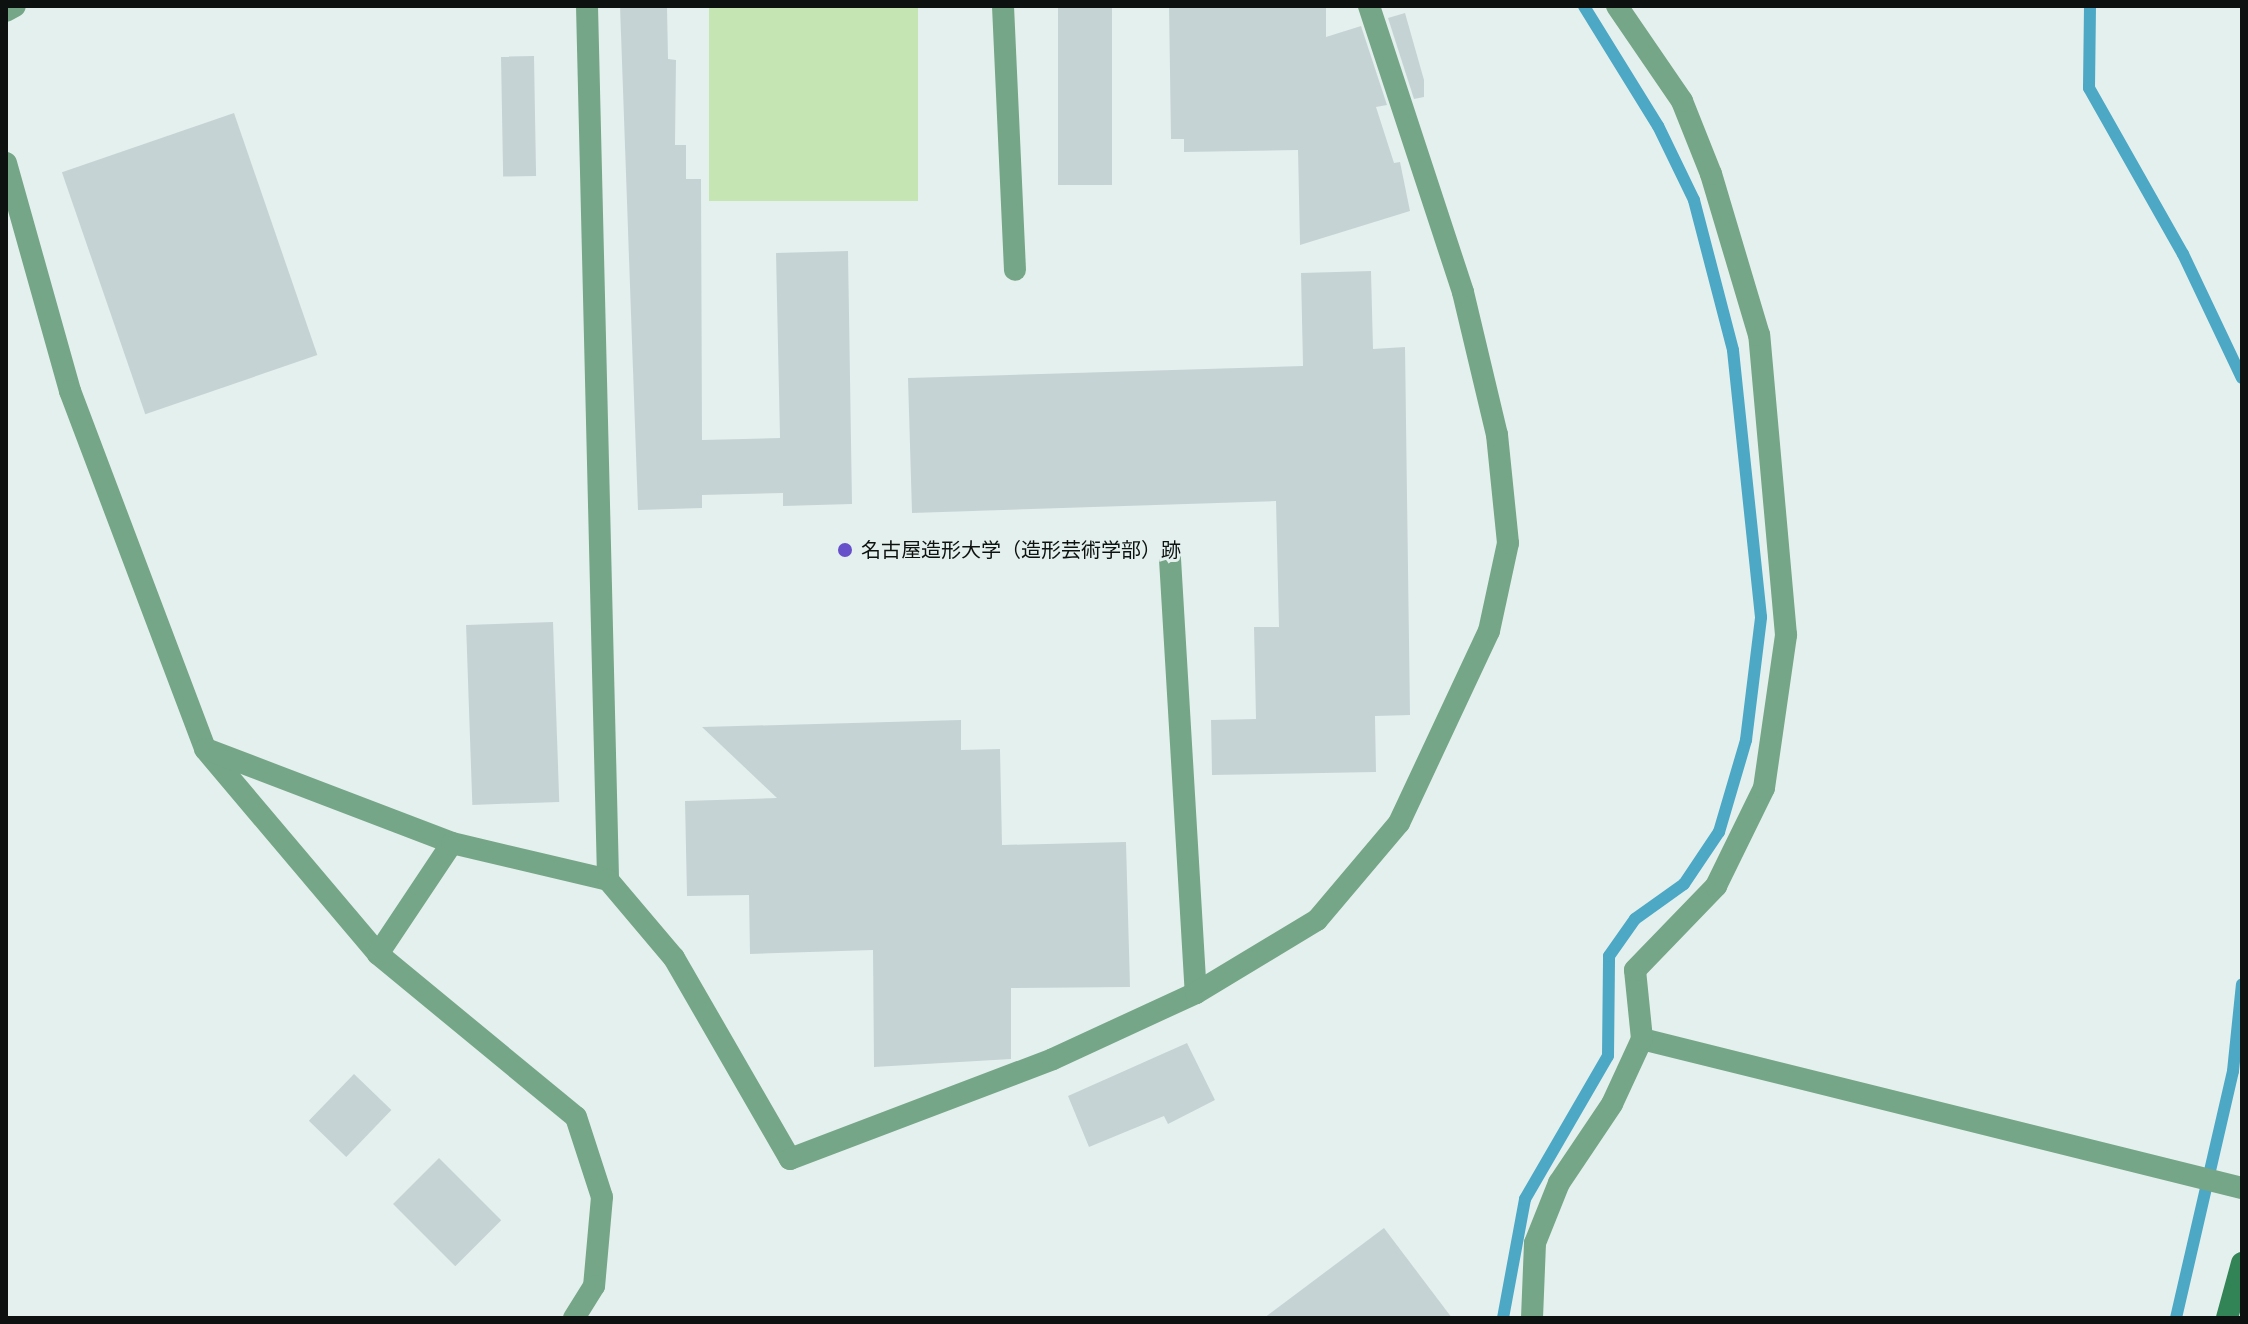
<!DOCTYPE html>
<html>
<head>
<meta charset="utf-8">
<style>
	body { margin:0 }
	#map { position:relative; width:2248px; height:1324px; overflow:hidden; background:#e4f0ed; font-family:"Public Sans","Noto Sans JP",sans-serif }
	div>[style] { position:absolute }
	.green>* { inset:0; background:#c5e6b3; transform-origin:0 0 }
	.stream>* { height:12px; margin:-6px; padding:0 6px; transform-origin:6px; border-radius:6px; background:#4ca8c4 }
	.building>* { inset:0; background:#c6d3d4; transform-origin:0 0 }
	.service>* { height:22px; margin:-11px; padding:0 11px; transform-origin:11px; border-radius:11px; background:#75a687 }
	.minor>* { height:22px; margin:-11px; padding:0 11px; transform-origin:11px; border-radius:11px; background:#75a687 }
	.secondary>* { height:22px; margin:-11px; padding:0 11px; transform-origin:11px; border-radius:11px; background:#328356 }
	.dots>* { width:22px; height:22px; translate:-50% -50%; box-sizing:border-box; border:4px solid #e4f0ed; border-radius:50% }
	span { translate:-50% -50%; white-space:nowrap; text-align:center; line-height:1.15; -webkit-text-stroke:6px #e4f0ed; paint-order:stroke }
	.poi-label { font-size:20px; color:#0d1210 }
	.left { translate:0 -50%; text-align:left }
	.frame { position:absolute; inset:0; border:8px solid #0d1210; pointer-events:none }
</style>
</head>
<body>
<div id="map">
	<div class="green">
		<div style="left:709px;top:6px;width:209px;height:195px"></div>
	</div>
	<div class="stream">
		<div style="left:2090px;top:6px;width:82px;rotate:90.7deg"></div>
		<div style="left:2089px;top:88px;width:191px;rotate:60.5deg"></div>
		<div style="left:2183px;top:254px;width:137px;rotate:64.6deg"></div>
		<div style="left:1503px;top:1318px;width:121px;rotate:-79.5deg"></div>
		<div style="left:1525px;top:1199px;width:165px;rotate:-59.9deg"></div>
		<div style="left:1608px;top:1056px;width:100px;rotate:-89.4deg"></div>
		<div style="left:1609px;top:956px;width:45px;rotate:-54.9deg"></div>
		<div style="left:1635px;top:919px;width:60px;rotate:-35.5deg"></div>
		<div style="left:1684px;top:884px;width:63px;rotate:-56.1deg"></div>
		<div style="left:1719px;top:832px;width:96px;rotate:-73.6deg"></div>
		<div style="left:1746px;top:740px;width:124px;rotate:-83deg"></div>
		<div style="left:1761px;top:617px;width:268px;rotate:-96deg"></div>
		<div style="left:1733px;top:350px;width:155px;rotate:-104.6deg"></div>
		<div style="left:1694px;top:200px;width:82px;rotate:-115.9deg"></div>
		<div style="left:1658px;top:126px;width:141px;rotate:-121.7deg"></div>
		<div style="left:2176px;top:1318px;width:253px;rotate:-77deg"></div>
		<div style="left:2233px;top:1071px;width:87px;rotate:-84.1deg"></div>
	</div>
	<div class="building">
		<div style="clip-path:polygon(620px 6px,667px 6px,668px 59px,676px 60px,675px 145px,686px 145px,686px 179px,701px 179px,702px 440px,780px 438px,776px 253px,848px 251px,852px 504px,783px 506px,783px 493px,702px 495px,702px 508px,638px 510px)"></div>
		<div style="left:1058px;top:6px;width:54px;height:179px"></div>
		<div style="clip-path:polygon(1169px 6px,1326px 6px,1326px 37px,1361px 26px,1387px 105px,1376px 107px,1394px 163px,1400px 162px,1410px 211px,1300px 245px,1298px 150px,1184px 152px,1184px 139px,1171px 139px)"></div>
		<div style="clip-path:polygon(1405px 13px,1424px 80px,1424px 97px,1414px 99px,1388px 18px)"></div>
		<div style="left:534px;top:56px;width:120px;height:33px;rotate:89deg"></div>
		<div style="left:234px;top:113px;width:256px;height:182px;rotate:71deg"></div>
		<div style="clip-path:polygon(1371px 271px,1373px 349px,1405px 347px,1410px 715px,1375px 716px,1376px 772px,1212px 775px,1211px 720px,1256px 719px,1254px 627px,1279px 627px,1276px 501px,912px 513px,908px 378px,1303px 366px,1301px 273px)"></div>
		<div style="left:553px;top:622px;width:180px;height:87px;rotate:88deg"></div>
		<div style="clip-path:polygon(961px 720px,961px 750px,1000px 749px,1002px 845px,1126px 842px,1130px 987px,1011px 988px,1011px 1059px,874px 1067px,873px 950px,750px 954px,749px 895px,687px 896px,685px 801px,777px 798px,702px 727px)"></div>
		<div style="clip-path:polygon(1187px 1043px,1215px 1100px,1168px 1124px,1164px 1116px,1089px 1147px,1068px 1096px)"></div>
		<div style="left:354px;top:1074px;width:52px;height:65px;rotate:44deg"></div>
		<div style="left:439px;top:1158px;width:88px;height:65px;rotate:45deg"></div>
		<div style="clip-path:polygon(1384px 1228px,1452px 1318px,1264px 1318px)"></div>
	</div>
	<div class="service">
		<div style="left:587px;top:6px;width:874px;rotate:88.62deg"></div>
		<div style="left:1003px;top:6px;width:264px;rotate:87.4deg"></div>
		<div style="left:6px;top:11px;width:10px;rotate:-29deg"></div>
		<div style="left:6px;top:163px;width:237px;rotate:74.3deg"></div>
		<div style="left:70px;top:391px;width:383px;rotate:69.3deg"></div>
		<div style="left:205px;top:749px;width:268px;rotate:49.8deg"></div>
		<div style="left:378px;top:954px;width:256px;rotate:39.5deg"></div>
		<div style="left:576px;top:1117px;width:84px;rotate:72deg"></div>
		<div style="left:602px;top:1197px;width:89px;rotate:95.1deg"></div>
		<div style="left:594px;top:1286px;width:38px;rotate:122deg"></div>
		<div style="left:1170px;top:559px;width:435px;rotate:86.6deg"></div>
		<div style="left:206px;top:749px;width:263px;rotate:20.9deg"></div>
		<div style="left:378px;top:954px;width:133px;rotate:-56.3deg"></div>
		<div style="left:452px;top:843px;width:160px;rotate:13.3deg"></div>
		<div style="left:608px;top:880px;width:102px;rotate:49.8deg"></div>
		<div style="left:674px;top:958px;width:232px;rotate:60deg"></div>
		<div style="left:790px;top:1159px;width:281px;rotate:-20.8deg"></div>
		<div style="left:1053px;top:1059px;width:157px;rotate:-24.8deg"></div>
		<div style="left:1196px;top:993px;width:141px;rotate:-31.1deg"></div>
		<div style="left:1317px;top:920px;width:127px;rotate:-49.8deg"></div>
		<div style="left:1399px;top:823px;width:212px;rotate:-64.9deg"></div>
		<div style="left:1489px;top:631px;width:90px;rotate:-77.8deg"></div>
		<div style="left:1508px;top:543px;width:109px;rotate:-95.8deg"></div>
		<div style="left:1497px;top:435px;width:147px;rotate:-103.4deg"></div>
		<div style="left:1463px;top:292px;width:301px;rotate:-108.2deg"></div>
	</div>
	<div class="minor">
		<div style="left:1642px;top:1039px;width:618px;rotate:13.95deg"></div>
		<div style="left:1532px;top:1318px;width:75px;rotate:-87.7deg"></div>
		<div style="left:1535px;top:1243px;width:65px;rotate:-68.2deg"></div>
		<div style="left:1559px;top:1183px;width:95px;rotate:-56.1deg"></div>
		<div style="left:1612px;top:1104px;width:72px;rotate:-65.2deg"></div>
		<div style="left:1642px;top:1039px;width:69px;rotate:-95.8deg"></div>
		<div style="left:1635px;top:970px;width:117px;rotate:-46deg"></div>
		<div style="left:1716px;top:886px;width:109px;rotate:-63.9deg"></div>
		<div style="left:1764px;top:788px;width:155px;rotate:-81.8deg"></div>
		<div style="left:1786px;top:635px;width:301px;rotate:-95.1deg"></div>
		<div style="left:1759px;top:335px;width:168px;rotate:-106.6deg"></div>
		<div style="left:1711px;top:174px;width:79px;rotate:-111.7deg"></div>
		<div style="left:1682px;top:101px;width:115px;rotate:-124.4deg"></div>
	</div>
	<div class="secondary">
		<div style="left:2227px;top:1318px;width:57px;rotate:-74.7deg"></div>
	</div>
	<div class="dots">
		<div style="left:845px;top:550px;background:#6651ca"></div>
	</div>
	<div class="poi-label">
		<span class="left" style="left:861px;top:550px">名古屋造形大学（造形芸術学部）跡</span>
	</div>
	<div class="frame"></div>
</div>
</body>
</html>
